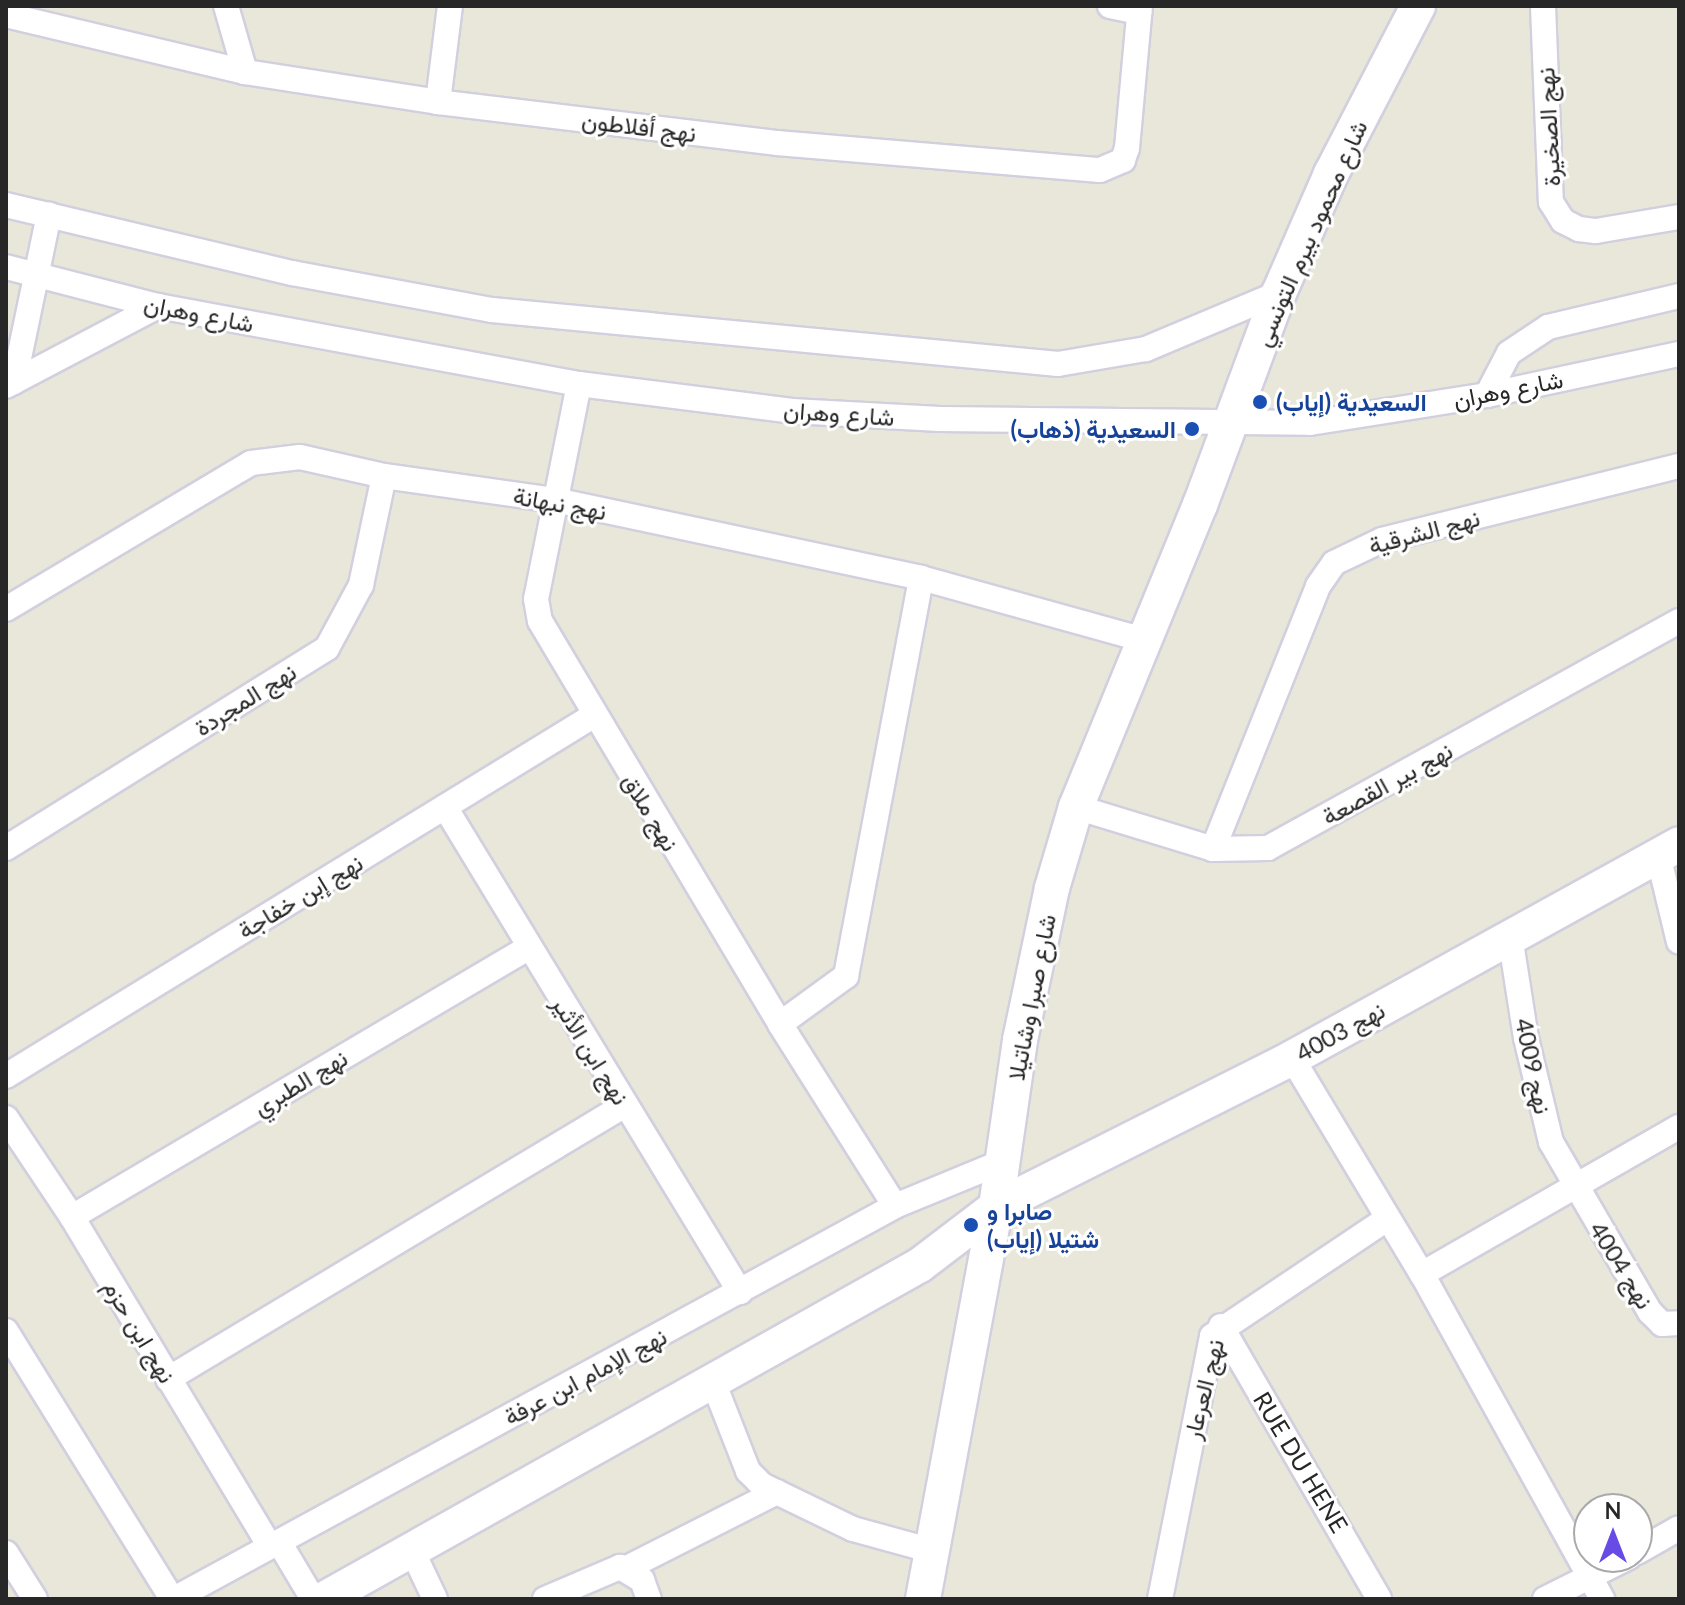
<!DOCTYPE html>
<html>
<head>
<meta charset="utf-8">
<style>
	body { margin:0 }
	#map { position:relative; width:1685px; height:1605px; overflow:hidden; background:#e8e7da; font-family:Lato,Vazirmatn,sans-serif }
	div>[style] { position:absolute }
	.roads { filter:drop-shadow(2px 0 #d2cfde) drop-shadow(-2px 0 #d2cfde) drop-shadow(0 2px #d2cfde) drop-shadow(0 -2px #d2cfde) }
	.street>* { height:24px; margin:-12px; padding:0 12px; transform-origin:12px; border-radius:12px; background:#fff }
	.secondary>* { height:34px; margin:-17px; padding:0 17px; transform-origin:17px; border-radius:17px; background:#fff }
	.dots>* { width:22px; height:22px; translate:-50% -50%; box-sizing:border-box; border:4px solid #fff; border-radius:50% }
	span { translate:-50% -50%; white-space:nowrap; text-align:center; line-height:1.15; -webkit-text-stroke:6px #fff; paint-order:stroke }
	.street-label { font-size:24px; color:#272727 }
	.transit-label { font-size:24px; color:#164399; font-weight:700 }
	.left { translate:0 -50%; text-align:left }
	.right { translate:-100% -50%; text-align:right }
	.frame { position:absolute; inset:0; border:8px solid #272727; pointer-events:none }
	.north { position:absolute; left:1573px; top:1493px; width:80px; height:80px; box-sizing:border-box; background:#fff; border:2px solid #a9a9a9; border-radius:50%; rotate:0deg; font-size:22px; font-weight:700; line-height:32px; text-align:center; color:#272727 }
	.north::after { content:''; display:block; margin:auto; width:28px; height:36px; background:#674be4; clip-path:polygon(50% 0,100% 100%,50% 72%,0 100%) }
</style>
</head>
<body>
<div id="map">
	<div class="roads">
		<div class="street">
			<div style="left:226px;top:6px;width:69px;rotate:73.9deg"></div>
			<div style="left:1110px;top:6px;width:30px;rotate:12deg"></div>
			<div style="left:1543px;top:6px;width:196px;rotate:87.7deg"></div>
			<div style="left:1551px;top:202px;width:22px;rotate:58deg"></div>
			<div style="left:1563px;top:221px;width:18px;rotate:27deg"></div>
			<div style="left:1579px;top:229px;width:17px;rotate:7deg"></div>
			<div style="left:1596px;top:231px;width:84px;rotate:-9.6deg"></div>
			<div style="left:6px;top:15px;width:246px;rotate:13.4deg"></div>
			<div style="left:245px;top:72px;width:195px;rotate:8.8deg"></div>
			<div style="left:438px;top:102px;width:341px;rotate:6.9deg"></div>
			<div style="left:777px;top:143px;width:324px;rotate:4.8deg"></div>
			<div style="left:1100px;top:170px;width:25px;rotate:-23deg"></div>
			<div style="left:1123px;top:160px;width:13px;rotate:-72deg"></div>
			<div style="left:1127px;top:148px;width:143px;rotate:-84.8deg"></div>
			<div style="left:438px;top:102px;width:97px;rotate:-82.9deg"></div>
			<div style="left:6px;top:205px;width:294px;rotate:13.4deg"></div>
			<div style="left:292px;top:273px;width:203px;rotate:10.5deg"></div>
			<div style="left:492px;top:310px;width:569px;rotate:5.45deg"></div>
			<div style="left:1058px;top:364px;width:89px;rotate:-9.7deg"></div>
			<div style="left:1146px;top:349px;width:144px;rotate:-22.8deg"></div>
			<div style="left:6px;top:267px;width:157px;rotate:14.4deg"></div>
			<div style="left:158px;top:306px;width:428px;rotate:10.5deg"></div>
			<div style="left:579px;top:384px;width:215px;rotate:7.2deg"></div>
			<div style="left:792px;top:411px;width:148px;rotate:3.1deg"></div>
			<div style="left:940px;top:419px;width:370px;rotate:0.6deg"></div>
			<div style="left:1310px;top:423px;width:179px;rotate:-9deg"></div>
			<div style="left:1487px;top:395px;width:196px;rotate:-12.1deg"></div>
			<div style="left:14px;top:382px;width:171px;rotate:-78.2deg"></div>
			<div style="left:579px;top:384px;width:219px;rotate:101.3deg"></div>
			<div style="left:536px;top:599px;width:22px;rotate:80deg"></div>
			<div style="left:540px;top:621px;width:469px;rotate:59.2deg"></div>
			<div style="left:780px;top:1024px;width:215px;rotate:57.7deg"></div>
			<div style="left:6px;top:386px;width:172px;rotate:-27.8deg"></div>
			<div style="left:1487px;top:395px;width:47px;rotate:-62.4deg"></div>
			<div style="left:1509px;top:353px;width:47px;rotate:-33.7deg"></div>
			<div style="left:1548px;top:327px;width:135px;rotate:-13.3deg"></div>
			<div style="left:6px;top:609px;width:285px;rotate:-30.8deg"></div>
			<div style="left:251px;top:463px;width:49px;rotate:-7deg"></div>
			<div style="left:300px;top:457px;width:86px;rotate:12.7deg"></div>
			<div style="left:384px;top:476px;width:173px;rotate:8deg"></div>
			<div style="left:555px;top:500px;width:374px;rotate:12deg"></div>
			<div style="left:921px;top:578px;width:231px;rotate:15.5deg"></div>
			<div style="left:445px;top:807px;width:568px;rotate:58.69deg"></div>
			<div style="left:1076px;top:807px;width:143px;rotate:17deg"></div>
			<div style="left:1213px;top:849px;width:55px;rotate:-1deg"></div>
			<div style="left:1268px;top:848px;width:470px;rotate:-28.9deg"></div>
			<div style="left:6px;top:848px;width:378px;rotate:-31.9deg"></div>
			<div style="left:327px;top:648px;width:72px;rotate:-61.6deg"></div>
			<div style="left:361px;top:585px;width:111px;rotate:-78.1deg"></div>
			<div style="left:1213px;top:849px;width:283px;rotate:-68.2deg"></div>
			<div style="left:1318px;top:586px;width:28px;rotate:-55deg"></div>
			<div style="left:1334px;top:563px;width:53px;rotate:-25.6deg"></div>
			<div style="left:1382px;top:540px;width:306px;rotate:-14deg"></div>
			<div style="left:1658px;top:855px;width:89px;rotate:76.4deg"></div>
			<div style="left:1510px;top:936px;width:103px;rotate:81.1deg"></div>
			<div style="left:1526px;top:1038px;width:107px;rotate:76.5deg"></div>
			<div style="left:1551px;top:1142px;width:197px;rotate:59.8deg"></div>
			<div style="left:1650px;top:1312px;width:17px;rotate:45deg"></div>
			<div style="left:1662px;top:1324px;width:17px;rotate:-3deg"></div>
			<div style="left:780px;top:1024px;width:82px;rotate:-36deg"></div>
			<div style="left:846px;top:976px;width:405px;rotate:-79.3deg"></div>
			<div style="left:1292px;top:1058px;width:252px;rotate:59deg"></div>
			<div style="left:1422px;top:1274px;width:372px;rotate:61deg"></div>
			<div style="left:6px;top:1076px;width:689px;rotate:-31.52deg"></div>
			<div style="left:6px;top:1118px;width:119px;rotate:56.3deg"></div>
			<div style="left:72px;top:1217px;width:384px;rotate:59deg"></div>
			<div style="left:72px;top:1217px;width:529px;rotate:-30.54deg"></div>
			<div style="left:1422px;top:1274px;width:296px;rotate:-29.8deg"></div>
			<div style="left:1221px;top:1326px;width:315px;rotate:59.9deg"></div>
			<div style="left:6px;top:1331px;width:315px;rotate:58.2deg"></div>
			<div style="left:168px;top:1379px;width:533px;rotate:-30.95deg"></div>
			<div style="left:712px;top:1379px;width:99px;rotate:68.6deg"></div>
			<div style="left:748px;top:1471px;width:20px;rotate:45deg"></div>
			<div style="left:762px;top:1485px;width:101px;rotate:25.8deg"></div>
			<div style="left:853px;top:1529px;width:83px;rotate:15.4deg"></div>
			<div style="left:279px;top:1542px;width:66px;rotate:59.2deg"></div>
			<div style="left:411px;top:1548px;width:56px;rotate:64.8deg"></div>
			<div style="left:1637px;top:1552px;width:48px;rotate:-29.7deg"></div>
			<div style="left:6px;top:1553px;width:54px;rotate:57.8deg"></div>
			<div style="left:627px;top:1568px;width:168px;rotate:-26.9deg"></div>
			<div style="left:174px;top:1599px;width:821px;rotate:-28.59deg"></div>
			<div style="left:895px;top:1206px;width:116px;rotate:-22.4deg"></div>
			<div style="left:545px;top:1599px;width:82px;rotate:-23.1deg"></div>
			<div style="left:620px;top:1567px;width:26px;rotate:31deg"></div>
			<div style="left:642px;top:1580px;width:20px;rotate:70deg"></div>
			<div style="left:1160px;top:1599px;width:268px;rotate:-78.8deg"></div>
			<div style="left:1212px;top:1336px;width:208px;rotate:-33.8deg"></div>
			<div style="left:1545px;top:1599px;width:94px;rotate:-26.6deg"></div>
		</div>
		<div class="secondary">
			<div style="left:324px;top:1599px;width:683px;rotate:-29.27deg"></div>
			<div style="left:920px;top:1265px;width:96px;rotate:-37.3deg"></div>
			<div style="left:996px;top:1207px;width:331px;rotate:-26.7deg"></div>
			<div style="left:1292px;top:1058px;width:442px;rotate:-28.9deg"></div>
			<div style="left:923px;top:1599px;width:399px;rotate:-79.5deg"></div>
			<div style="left:996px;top:1207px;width:169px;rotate:-81.8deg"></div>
			<div style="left:1020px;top:1040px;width:155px;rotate:-78.1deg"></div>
			<div style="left:1052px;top:888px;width:84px;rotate:-73.5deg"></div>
			<div style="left:1076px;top:807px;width:326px;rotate:-67.7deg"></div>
			<div style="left:1200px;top:505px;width:226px;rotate:-69.6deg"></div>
			<div style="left:1279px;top:293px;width:130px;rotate:-66.4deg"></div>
			<div style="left:1331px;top:174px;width:189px;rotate:-62.6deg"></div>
		</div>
	</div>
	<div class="dots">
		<div style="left:1260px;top:402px;background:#1a4fb4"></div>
		<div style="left:1192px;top:429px;background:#1a4fb4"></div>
		<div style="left:971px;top:1225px;background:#1a4fb4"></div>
	</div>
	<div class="street-label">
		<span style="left:639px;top:126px;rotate:7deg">نهج أفلاطون</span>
		<span style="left:1548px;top:127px;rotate:-93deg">نهج الصخيرة</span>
		<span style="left:1310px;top:233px;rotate:-66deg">شارع محمود بيرم التونسي</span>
		<span style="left:199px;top:313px;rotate:11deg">شارع وهران</span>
		<span style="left:1508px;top:389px;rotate:-11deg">شارع وهران</span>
		<span style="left:839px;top:413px;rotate:4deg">شارع وهران</span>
		<span style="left:560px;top:503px;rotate:10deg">نهج نبهانة</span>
		<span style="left:1424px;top:531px;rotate:-15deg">نهج الشرقية</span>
		<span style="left:245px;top:699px;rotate:-32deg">نهج المجردة</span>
		<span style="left:1387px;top:783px;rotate:-29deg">نهج بير القصعة</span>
		<span style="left:651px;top:812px;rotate:59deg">نهج ملاق</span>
		<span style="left:300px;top:896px;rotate:-31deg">نهج إبن خفاجة</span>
		<span style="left:1031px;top:997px;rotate:-79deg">شارع صبرا وشاتيلا</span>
		<span style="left:1340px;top:1031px;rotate:-29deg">نهج 4003</span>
		<span style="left:591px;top:1050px;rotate:58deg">نهج ابن الأثير</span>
		<span style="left:1534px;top:1066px;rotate:78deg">نهج 4009</span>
		<span style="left:300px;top:1082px;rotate:-31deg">نهج الطبري</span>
		<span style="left:1622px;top:1265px;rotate:58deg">نهج 4004</span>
		<span style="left:140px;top:1331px;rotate:59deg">نهج ابن حزم</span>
		<span style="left:585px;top:1376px;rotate:-28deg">نهج الإمام ابن عرفة</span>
		<span style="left:1203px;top:1389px;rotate:-76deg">نهج العرعار</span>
		<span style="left:1301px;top:1462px;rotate:59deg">RUE DU HENE</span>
	</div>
	<div class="transit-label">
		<span class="left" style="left:1276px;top:402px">السعيدية (إياب)</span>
		<span class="right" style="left:1176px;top:429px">السعيدية (ذهاب)</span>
		<span class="left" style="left:987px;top:1225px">صابرا و<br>شتيلا (إياب)</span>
	</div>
	<div class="frame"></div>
	<div class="north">N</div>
</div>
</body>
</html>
